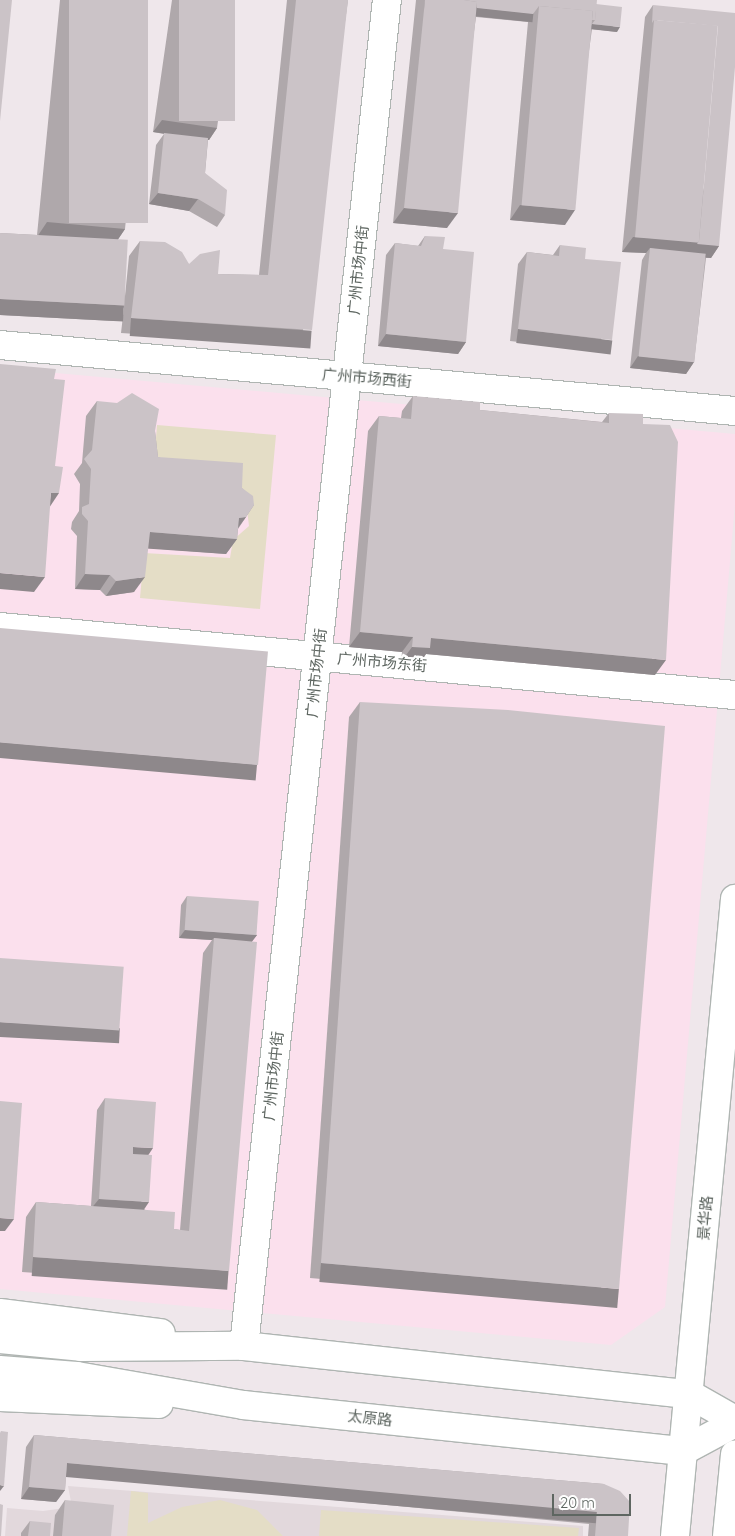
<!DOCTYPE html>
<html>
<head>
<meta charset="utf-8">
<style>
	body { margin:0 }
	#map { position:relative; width:735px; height:1536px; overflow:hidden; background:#efe7eb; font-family:Quicksand,"Noto Sans SC",sans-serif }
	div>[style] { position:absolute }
	.commercial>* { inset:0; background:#fbe0ed }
	.education>* { inset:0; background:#e2d8dc }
	.green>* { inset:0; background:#e4ddc6 }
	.roads { filter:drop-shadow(1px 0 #afb5b2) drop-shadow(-1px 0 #afb5b2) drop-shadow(0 1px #afb5b2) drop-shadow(0 -1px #afb5b2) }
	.street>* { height:28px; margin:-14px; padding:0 14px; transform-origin:14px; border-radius:14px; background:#fff }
	.secondary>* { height:28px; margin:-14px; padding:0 14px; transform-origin:14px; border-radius:14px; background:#fff }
	.wall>* { inset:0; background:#afa8ab }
	.shaded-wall>* { inset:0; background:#8e888b; transform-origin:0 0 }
	.building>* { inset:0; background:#cbc3c7; transform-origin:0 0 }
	span { translate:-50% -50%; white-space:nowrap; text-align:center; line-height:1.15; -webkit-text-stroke:4.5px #fff; paint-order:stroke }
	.street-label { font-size:15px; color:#5e6661 }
	.scale { position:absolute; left:552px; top:1494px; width:79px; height:22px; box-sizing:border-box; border:2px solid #5e6661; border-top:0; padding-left:6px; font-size:15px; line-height:18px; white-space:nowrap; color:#5e6661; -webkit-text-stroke:4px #fff; paint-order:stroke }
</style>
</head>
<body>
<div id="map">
	<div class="commercial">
		<div style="clip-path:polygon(0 368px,735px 434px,735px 504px,665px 1307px,611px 1345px,0 1289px)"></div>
	</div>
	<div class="education">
		<div style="clip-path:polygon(68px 1486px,583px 1526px,583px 1536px,5px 1536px,7px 1508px,43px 1511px,72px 1507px)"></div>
	</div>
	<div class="green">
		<div style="clip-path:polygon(157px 425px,276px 435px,260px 609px,140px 598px,144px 553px,230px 558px,233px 540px,249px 526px,246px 501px,154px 464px)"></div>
		<div style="clip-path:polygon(131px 1491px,148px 1493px,148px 1523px,182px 1507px,220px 1500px,257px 1510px,283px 1536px,127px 1536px)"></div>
		<div style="clip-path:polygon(321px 1510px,579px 1528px,578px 1536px,319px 1536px)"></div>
	</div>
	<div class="roads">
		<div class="street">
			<div style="left:0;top:345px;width:738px;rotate:5.13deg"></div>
			<div style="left:0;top:627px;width:738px;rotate:5.29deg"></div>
			<div style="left:244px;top:1346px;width:1354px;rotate:-83.94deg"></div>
		</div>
		<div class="secondary">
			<div style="left:0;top:1313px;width:162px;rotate:7.1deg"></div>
			<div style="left:0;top:1339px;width:81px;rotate:5.6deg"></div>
			<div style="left:81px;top:1347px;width:163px;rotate:-0.4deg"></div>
			<div style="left:244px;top:1346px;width:448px;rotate:6.2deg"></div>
			<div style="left:689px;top:1394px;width:53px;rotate:29.5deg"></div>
			<div style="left:0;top:1370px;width:77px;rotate:4.5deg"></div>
			<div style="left:77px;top:1376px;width:169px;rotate:9.9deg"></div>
			<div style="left:243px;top:1405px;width:442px;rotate:6deg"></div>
			<div style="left:683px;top:1451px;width:59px;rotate:-28.3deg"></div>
			<div style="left:0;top:1397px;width:159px;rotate:2.5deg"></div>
			<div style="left:675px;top:1536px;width:640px;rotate:-84.62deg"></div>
			<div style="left:727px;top:1536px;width:82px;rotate:-84.4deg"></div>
		</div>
	</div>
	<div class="wall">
		<div style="clip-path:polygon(60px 0,148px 0,125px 229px,118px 239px,125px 296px,129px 256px,140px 241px,189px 264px,218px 274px,259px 275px,287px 0,348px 0,301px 345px,121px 333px,124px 307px,114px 321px,0 315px,0 233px,37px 235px)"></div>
		<div style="clip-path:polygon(172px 0,235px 0,217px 128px,209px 140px,208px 140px,205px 173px,225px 215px,217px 227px,189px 211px,149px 204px,156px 145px,164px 134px,153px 132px)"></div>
		<div style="clip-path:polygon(416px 0,595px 0,596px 4px,617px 32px,592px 29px,565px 225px,510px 220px,528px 22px,476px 17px,447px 228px,393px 223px)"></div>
		<div style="clip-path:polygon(653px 5px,719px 246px,711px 258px,706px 258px,694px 362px,686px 374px,630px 368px,642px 260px,646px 253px,622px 252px,645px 17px)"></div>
		<div style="clip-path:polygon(425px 236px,443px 249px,466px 342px,458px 354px,378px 346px,386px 255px,395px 243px,418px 246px)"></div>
		<div style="clip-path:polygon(560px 245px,585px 259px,604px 352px,510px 341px,518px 264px,527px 252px,553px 255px)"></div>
		<div style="clip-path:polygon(413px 396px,480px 410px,602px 422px,609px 413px,655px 675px,426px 654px,420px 663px,401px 662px,402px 652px,349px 647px,368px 431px,379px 416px,401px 418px,402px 411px)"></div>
		<div style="clip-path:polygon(97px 401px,155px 431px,158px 457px,242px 488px,254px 505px,238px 529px,237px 539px,226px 554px,148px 548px,134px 592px,106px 596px,100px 590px,75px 589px,77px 536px,71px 529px,72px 522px,79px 511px,80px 484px,74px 474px,82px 463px,86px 416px)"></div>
		<div style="clip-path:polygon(360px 702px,608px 1304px,310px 1278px,349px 717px)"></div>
		<div style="clip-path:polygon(187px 896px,257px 935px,252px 941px,218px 1286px,22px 1272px,26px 1217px,36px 1202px,91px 1206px,97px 1110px,105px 1098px,144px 1209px,174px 1229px,180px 1230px,203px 953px,212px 940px,179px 938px,181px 905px)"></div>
		<div style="clip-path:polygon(34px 1435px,604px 1484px,628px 1536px,588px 1536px,589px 1524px,66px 1475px,65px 1490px,56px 1502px,21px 1499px,26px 1447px)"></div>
		<div style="clip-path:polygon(65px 1500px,111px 1536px,53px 1536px,55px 1515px)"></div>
		<div style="clip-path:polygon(30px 1521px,50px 1536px,21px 1536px,21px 1533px)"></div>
	</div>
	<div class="shaded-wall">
		<div style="left:425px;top:2px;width:109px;height:9px;rotate:6deg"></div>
		<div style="clip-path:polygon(592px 24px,620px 27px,617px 32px,589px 29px)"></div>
		<div style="clip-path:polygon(162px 120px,217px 128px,209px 140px,153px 132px)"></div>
		<div style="clip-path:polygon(158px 193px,198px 199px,189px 211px,149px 204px)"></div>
		<div style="clip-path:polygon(520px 205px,575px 210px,565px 225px,510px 220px)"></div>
		<div style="clip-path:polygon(404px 208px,458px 213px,447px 228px,393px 223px)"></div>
		<div style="clip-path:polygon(47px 222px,125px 229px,115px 244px,37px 237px)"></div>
		<div style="clip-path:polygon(633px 237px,699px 241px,719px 246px,711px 258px,688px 256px,650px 248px,646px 253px,622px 252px)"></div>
		<div style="left:0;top:299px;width:124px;height:16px;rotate:3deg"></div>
		<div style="left:131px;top:318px;width:181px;height:18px;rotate:4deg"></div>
		<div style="left:518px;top:329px;width:95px;height:14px;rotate:7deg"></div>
		<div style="clip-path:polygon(386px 334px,466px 342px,458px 354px,378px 346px)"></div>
		<div style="clip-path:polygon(638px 356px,694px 362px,686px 374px,630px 368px)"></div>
		<div style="clip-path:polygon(51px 493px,59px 493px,49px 508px)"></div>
		<div style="clip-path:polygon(246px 517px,235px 532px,239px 518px)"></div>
		<div style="clip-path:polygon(150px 532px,237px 539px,226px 554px,139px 548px)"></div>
		<div style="clip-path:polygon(0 573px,45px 577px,34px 592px,0 589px)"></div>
		<div style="clip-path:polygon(85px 574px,110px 575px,100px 590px,75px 589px)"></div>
		<div style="clip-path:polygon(145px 577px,134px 592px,106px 596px,116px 581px)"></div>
		<div style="clip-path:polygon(360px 632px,413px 637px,402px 652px,349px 647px)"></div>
		<div style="clip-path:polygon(431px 638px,666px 660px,655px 675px,426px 654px,420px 663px,401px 662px,412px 647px)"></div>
		<div style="left:0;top:742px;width:258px;height:16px;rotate:5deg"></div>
		<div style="clip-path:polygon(185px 930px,257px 935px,251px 943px,214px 938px,212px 940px,179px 938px)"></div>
		<div style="left:0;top:1022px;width:120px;height:15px;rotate:3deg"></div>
		<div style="clip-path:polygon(133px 1147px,153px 1148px,145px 1160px,125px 1159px)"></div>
		<div style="clip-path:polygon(99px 1199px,149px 1202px,141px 1214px,90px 1210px)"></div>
		<div style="clip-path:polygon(0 1218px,14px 1219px,5px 1231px,0 1231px)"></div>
		<div style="left:33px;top:1257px;width:196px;height:19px;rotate:4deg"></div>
		<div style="left:321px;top:1263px;width:299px;height:19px;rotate:5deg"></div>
		<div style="left:67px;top:1463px;width:532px;height:14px;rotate:5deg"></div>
		<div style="clip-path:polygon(0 1485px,4px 1486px,0 1491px)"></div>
		<div style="clip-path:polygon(29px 1487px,65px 1490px,56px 1502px,21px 1499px)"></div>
	</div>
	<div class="building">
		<div style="clip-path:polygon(0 0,12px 0,0 121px)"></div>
		<div style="left:69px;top:0;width:79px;height:223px"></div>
		<div style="left:179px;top:0;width:56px;height:121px"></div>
		<div style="clip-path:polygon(296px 0,348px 0,312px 330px,131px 318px,140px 241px,165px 242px,182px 252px,189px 264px,200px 254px,220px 250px,218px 274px,268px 275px)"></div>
		<div style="clip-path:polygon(425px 0,464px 0,477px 2px,458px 213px,404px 208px)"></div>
		<div style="clip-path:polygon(464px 0,597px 0,595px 20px,592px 20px,593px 11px,539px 6px,533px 14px,477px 8px,477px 2px)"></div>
		<div style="clip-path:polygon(596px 4px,622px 7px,620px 27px,592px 24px,595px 20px)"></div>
		<div style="clip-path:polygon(653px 5px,735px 13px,735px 67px,719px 246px,697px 244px,699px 241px,718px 26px,654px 20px,652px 23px)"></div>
		<div style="left:539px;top:6px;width:54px;height:200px;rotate:5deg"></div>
		<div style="left:654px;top:20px;width:64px;height:218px;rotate:5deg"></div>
		<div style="clip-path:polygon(164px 133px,208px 138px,205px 173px,227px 190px,225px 215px,198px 199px,158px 193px)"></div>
		<div style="left:0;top:233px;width:128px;height:66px;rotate:3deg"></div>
		<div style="clip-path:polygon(425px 236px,445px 237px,443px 249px,474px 252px,466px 342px,386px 334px,395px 243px,421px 246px)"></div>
		<div style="clip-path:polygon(560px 245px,586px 248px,585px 259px,621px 262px,612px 340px,518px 329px,527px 252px,559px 256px)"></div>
		<div style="left:650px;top:248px;width:56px;height:109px;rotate:6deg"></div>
		<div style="clip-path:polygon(0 364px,56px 369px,54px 379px,65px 380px,55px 466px,63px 467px,59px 493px,51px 493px,45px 577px,0 573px)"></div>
		<div style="clip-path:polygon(132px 393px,159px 409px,155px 431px,158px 457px,243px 463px,242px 488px,253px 496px,254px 505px,246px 517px,239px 518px,237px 539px,150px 532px,145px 577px,116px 581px,110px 575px,85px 574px,88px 521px,82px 514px,82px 507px,89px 504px,91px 469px,84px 459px,92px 450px,97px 401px,117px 403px)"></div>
		<div style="clip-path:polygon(413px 396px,480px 402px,480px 410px,609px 423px,609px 413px,643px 414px,643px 424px,670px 425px,678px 442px,666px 660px,431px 638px,430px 648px,412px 647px,413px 637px,360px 632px,379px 416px,411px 419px)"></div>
		<div style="left:0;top:628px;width:269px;height:114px;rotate:5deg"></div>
		<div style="clip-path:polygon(360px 702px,508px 710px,665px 726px,619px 1289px,321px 1263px)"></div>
		<div style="left:187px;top:896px;width:72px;height:34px;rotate:4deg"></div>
		<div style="clip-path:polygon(214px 938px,257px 942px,229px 1271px,33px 1257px,36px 1202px,175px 1212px,174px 1229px,189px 1231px)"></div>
		<div style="left:0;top:958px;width:124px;height:64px;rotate:4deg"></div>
		<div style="clip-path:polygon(105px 1098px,156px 1102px,153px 1148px,133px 1147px,133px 1154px,152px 1155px,149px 1202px,99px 1199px)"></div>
		<div style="clip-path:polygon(0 1101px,22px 1103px,14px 1219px,0 1218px)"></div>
		<div style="clip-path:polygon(1px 1431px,8px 1432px,4px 1486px,0 1485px,0 1433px)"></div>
		<div style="clip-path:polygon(34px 1435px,604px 1484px,620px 1491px,630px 1502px,628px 1536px,595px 1536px,597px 1512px,67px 1463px,65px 1490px,29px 1487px)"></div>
		<div style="clip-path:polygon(65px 1500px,114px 1505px,111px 1536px,62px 1536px)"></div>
		<div style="clip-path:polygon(0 1504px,3px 1505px,1px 1536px,0 1536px)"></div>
		<div style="clip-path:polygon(30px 1521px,51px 1523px,50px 1536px,28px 1536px)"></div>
	</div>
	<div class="street-label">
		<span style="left:358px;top:270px;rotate:-84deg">广州市场中街</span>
		<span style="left:367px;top:378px;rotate:5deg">广州市场西街</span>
		<span style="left:382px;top:662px;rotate:5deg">广州市场东街</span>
		<span style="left:316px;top:673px;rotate:-84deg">广州市场中街</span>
		<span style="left:273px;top:1076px;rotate:-84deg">广州市场中街</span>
		<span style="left:705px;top:1218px;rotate:-85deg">景华路</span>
		<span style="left:370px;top:1418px;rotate:6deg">太原路</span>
	</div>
	<div class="scale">20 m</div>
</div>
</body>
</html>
